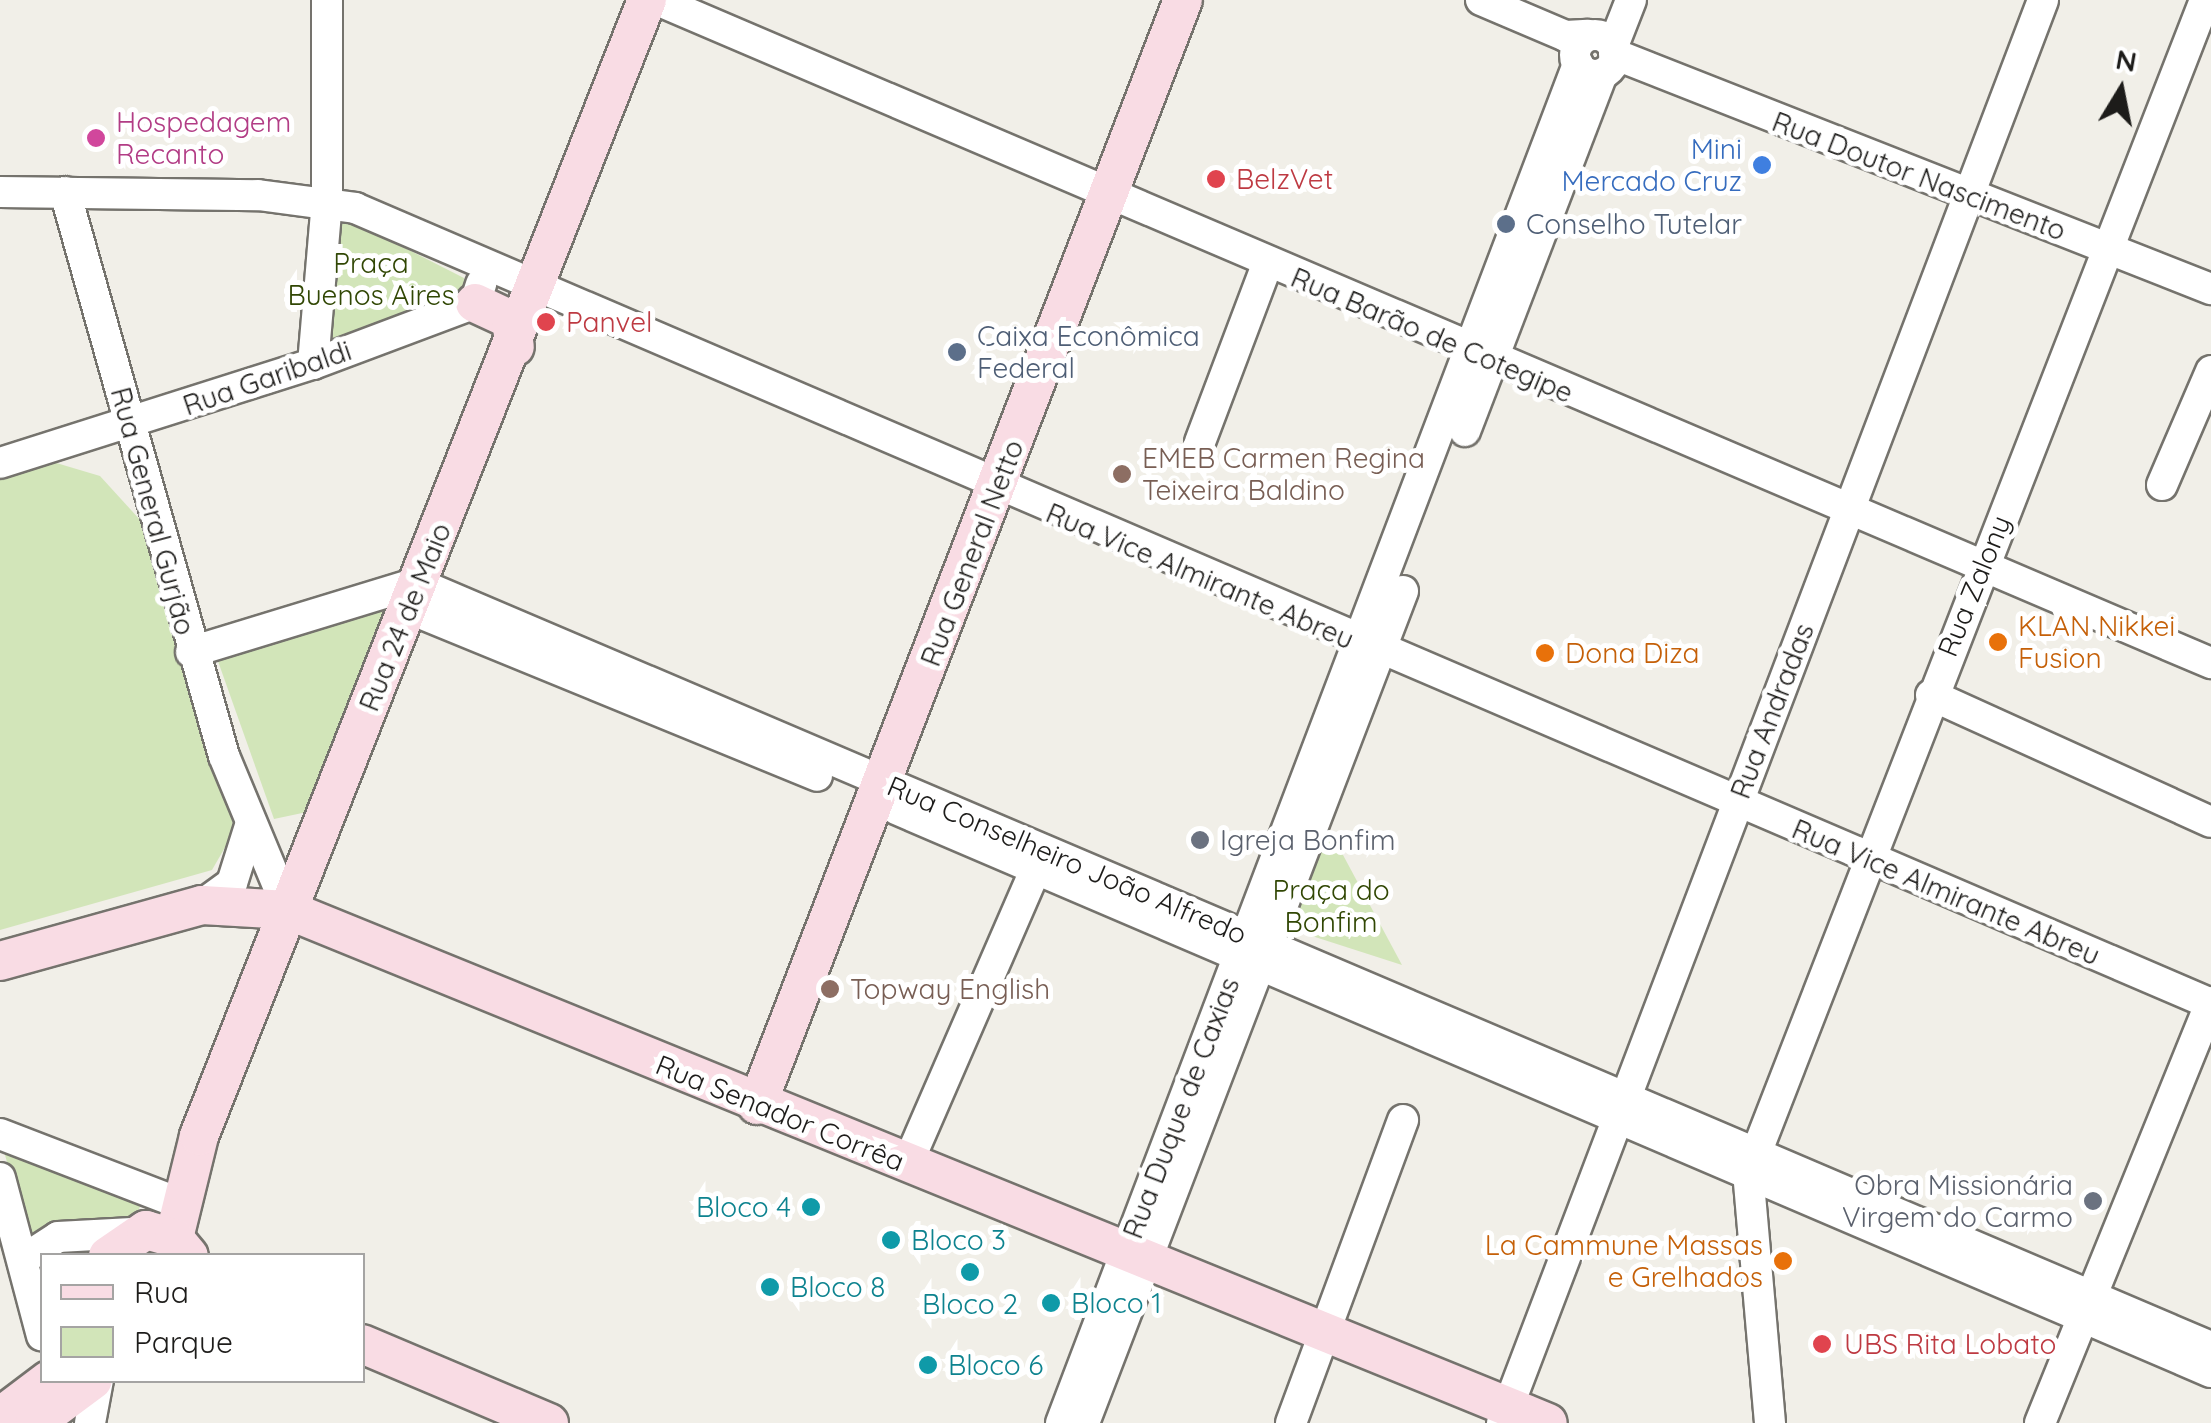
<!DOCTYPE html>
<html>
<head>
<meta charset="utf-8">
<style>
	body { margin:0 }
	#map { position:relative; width:2211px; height:1423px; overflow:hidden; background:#f1efe8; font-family:Quicksand,sans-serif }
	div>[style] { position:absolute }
	.green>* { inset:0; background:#d2e5b9 }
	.roads { filter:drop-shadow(2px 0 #75736d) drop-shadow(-2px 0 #75736d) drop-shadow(0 2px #75736d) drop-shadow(0 -2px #75736d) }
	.minor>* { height:30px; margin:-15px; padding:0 15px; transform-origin:15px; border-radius:15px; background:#fff }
	.minor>.ring { margin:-15px; padding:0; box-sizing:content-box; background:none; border:30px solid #fff; border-radius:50% }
	.major>* { height:38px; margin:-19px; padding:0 19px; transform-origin:19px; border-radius:19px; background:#f9dce4 }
	.dots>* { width:28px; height:28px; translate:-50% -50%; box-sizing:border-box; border:5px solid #fff; border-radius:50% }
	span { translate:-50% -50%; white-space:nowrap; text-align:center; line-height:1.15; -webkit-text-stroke:10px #fff; paint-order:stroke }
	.hotel-label { font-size:28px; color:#b23c85 }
	.left { translate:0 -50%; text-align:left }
	.shop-label { font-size:28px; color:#366cbe }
	.right { translate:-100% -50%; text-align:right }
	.street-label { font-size:28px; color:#1d1c1a }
	.health-label { font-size:28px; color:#be3a42 }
	.service-label { font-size:28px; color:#4e5e75 }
	.park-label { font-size:28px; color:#314704 }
	.education-label { font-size:28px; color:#785e54 }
	.food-label { font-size:28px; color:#c56008 }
	.worship-label { font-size:28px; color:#5b616d }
	.culture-label { font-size:28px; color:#0d838f }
	.legend { position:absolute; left:40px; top:1253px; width:325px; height:130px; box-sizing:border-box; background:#fff; border:2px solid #a5a4a3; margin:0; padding:12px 18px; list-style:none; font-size:30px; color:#1d1c1a }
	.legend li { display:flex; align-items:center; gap:20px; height:50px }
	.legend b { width:50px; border:2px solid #a5a4a3 }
	.north { position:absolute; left:2071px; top:40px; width:100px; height:100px; -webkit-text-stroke:8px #fff; paint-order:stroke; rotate:10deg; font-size:28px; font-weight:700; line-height:40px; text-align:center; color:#1d1c1a }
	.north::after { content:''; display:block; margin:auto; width:35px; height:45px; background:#1d1c1a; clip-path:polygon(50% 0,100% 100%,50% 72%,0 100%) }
</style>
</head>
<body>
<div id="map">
	<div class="green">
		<div style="clip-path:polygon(336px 213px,464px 278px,466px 289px,319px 348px)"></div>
		<div style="clip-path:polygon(53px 462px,100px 476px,142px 522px,235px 830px,212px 870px,0 930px,0 471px)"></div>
		<div style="clip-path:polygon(384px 609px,307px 812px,274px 819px,214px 650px)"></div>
		<div style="clip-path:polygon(1328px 827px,1402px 965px,1284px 927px)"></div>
		<div style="clip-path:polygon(3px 1148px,142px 1202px,119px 1255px,42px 1256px,42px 1285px)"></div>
	</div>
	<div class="roads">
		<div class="minor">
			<div style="left:657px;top:0;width:1690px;rotate:23.11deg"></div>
			<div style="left:1481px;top:0;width:92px;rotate:23deg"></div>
			<div style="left:1566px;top:36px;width:22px;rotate:-3deg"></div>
			<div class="ring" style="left:1575px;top:35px;width:10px;height:10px"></div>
			<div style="left:1613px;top:46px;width:49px;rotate:-68.6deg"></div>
			<div style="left:1614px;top:54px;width:642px;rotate:21.49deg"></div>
			<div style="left:0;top:192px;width:258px;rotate:0.7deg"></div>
			<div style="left:258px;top:195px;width:98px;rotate:7.6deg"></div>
			<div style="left:355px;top:208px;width:2019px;rotate:23.21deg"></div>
			<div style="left:65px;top:192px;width:586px;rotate:74.26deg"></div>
			<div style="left:224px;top:756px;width:167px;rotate:67.4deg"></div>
			<div style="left:313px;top:364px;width:164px;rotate:-85.1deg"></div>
			<div style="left:327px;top:201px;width:201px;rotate:-90deg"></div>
			<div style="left:1465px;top:431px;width:381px;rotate:-69deg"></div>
			<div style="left:1200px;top:442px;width:189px;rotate:-69.3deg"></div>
			<div style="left:0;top:463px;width:328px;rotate:-17.6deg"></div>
			<div style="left:313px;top:364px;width:173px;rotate:-20.6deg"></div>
			<div style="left:475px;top:303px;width:20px;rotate:-72deg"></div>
			<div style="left:2162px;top:485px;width:124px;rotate:-66.7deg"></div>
			<div style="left:408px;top:608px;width:442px;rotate:22.3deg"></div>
			<div style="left:191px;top:652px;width:236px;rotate:-17deg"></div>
			<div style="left:417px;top:583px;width:1950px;rotate:23.07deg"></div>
			<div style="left:1931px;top:695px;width:307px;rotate:24.4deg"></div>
			<div style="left:896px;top:809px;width:1430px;rotate:23.18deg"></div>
			<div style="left:202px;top:905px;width:37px;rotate:-36deg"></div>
			<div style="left:232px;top:883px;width:60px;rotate:-72.5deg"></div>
			<div style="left:0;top:1134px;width:194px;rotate:21.1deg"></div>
			<div style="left:907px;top:1165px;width:336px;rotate:-66.5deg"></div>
			<div style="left:0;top:1178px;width:163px;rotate:75.1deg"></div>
			<div style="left:24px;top:1259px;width:40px;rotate:-32.9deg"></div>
			<div style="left:58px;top:1237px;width:74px;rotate:-3.1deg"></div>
			<div style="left:90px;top:1423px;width:44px;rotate:-79.5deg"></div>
			<div style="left:1061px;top:1423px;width:1454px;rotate:-69.17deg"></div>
			<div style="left:1084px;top:1423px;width:891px;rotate:-69.02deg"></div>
			<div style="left:1291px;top:1423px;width:323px;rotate:-69.7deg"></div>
			<div style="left:1502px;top:1423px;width:1522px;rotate:-69.18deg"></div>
			<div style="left:1770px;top:1423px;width:250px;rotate:-95deg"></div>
			<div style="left:1748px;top:1174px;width:1260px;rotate:-68.73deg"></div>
			<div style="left:2040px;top:1423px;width:454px;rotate:-67.9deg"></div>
		</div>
		<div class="major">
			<div style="left:475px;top:303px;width:40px;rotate:25deg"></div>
			<div style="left:511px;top:320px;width:27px;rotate:82deg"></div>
			<div style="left:0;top:961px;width:210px;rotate:-15.5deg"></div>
			<div style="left:202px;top:905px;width:86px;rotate:3.3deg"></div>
			<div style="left:288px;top:910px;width:1360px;rotate:22.15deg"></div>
			<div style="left:757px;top:1105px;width:1184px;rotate:-68.92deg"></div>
			<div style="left:174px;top:1238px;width:105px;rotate:-76.2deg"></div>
			<div style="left:199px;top:1136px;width:1221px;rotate:-68.48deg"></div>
			<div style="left:108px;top:1256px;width:46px;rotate:-34.4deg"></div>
			<div style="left:146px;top:1230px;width:29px;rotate:16deg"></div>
			<div style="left:174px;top:1238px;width:23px;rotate:50deg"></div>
			<div style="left:362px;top:1344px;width:203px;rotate:22.9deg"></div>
			<div style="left:0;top:1417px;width:61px;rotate:-37.1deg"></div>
			<div style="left:35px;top:1423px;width:72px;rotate:-36.6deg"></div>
		</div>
	</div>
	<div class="dots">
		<div style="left:96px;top:138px;background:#d1479c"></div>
		<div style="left:1762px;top:165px;background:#3f7fe0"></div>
		<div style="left:1216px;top:179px;background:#e0444e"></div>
		<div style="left:1506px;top:224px;background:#5c6f8a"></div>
		<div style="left:546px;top:322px;background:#e0444e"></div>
		<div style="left:957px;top:352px;background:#5c6f8a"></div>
		<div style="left:1122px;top:474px;background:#8d6e63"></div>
		<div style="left:1998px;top:642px;background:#e8710a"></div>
		<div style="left:1545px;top:653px;background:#e8710a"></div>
		<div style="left:1200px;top:840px;background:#6b7280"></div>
		<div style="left:830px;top:989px;background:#8d6e63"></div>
		<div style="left:2093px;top:1201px;background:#6b7280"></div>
		<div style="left:811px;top:1207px;background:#0f9aa8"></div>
		<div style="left:891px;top:1240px;background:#0f9aa8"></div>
		<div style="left:1783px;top:1261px;background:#e8710a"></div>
		<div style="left:970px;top:1272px;background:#0f9aa8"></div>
		<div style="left:770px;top:1287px;background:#0f9aa8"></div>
		<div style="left:1051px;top:1303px;background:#0f9aa8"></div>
		<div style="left:1822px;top:1344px;background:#e0444e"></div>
		<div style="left:928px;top:1365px;background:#0f9aa8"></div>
	</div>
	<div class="hotel-label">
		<span class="left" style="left:116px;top:138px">Hospedagem<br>Recanto</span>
	</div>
	<div class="shop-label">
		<span class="right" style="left:1742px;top:165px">Mini<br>Mercado Cruz</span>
	</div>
	<div class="street-label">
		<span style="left:1919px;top:176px;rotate:21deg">Rua Doutor Nascimento</span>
		<span style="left:1432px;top:335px;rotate:23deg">Rua Barão de Cotegipe</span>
		<span style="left:267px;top:378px;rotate:-19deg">Rua Garibaldi</span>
		<span style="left:153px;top:511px;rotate:75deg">Rua General Gurjão</span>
		<span style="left:972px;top:553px;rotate:-69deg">Rua General Netto</span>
		<span style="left:1200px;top:576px;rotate:23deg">Rua Vice Almirante Abreu</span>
		<span style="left:1974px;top:586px;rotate:-68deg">Rua Zalony</span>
		<span style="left:405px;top:617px;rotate:-68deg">Rua 24 de Maio</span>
		<span style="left:1772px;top:711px;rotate:-69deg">Rua Andradas</span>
		<span style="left:1067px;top:860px;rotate:23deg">Rua Conselheiro João Alfredo</span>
		<span style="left:1946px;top:892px;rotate:23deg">Rua Vice Almirante Abreu</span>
		<span style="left:1181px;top:1108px;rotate:-69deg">Rua Duque de Caxias</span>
		<span style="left:780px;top:1113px;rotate:22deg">Rua Senador Corrêa</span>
	</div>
	<div class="health-label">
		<span class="left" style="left:1236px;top:179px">BelzVet</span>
		<span class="left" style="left:566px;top:322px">Panvel</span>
		<span class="left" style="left:1844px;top:1344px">UBS Rita Lobato</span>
	</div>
	<div class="service-label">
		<span class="left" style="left:1526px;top:224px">Conselho Tutelar</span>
		<span class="left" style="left:977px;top:352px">Caixa Econômica<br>Federal</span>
	</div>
	<div class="park-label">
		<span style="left:371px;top:279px">Praça<br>Buenos Aires</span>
		<span style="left:1331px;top:906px">Praça do<br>Bonfim</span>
	</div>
	<div class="education-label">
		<span class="left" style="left:1142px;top:474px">EMEB Carmen Regina<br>Teixeira Baldino</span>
		<span class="left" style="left:850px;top:989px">Topway English</span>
	</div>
	<div class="food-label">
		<span class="left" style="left:2018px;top:642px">KLAN Nikkei<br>Fusion</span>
		<span class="left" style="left:1565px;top:653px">Dona Diza</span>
		<span class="right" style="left:1763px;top:1261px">La Cammune Massas<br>e Grelhados</span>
	</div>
	<div class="worship-label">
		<span class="left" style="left:1220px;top:840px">Igreja Bonfim</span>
		<span class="right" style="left:2073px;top:1201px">Obra Missionária<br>Virgem do Carmo</span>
	</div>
	<div class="culture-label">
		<span class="right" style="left:791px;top:1207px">Bloco 4</span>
		<span class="left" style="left:911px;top:1240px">Bloco 3</span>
		<span class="left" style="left:790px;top:1287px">Bloco 8</span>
		<span class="left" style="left:1071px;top:1303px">Bloco 1</span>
		<span style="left:970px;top:1304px">Bloco 2</span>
		<span class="left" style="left:948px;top:1365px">Bloco 6</span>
	</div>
	<ul class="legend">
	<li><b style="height:12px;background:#f9dce4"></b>Rua</li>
	<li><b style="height:28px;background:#d2e5b9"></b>Parque</li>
	</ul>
	<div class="north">N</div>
</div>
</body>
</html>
